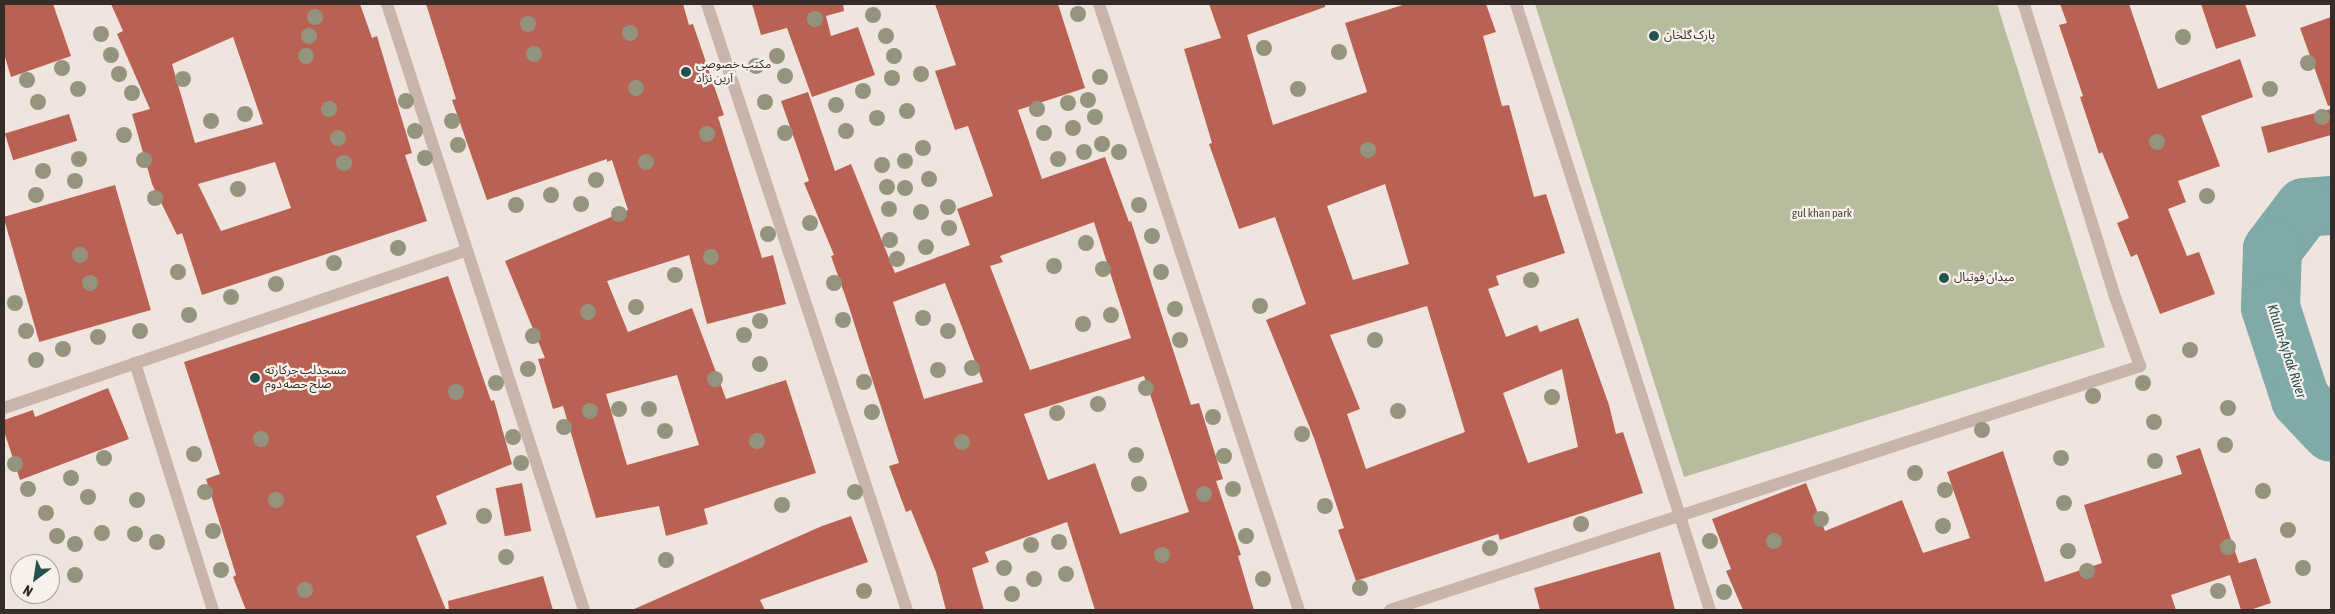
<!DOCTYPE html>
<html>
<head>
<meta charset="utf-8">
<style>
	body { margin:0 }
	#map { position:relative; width:2335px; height:614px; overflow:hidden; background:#f0e5de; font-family:"Asap Condensed","Noto Sans Arabic",sans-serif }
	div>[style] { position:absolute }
	.green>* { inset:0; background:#b6bd9f }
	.river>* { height:59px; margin:-29.5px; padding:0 29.5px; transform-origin:29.5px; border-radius:29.5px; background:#7faaa7 }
	.building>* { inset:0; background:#b96152; transform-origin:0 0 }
	.minor>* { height:12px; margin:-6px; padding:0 6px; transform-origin:6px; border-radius:6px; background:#c7b5ab }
	.tertiary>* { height:12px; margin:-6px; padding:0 6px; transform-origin:6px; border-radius:6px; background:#c7b5ab }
	.trees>* { width:16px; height:16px; margin:-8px; border-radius:50%; background:#94947e }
	.dots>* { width:14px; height:14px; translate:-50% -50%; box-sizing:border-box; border:2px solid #f8f0ea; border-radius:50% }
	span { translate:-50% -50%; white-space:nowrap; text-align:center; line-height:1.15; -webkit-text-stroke:4.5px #f8f0ea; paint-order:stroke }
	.poi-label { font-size:12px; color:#352c29 }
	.left { translate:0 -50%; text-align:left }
	.park-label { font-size:12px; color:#485130 }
	.water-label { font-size:14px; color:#235251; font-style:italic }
	.frame { position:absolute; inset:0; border:5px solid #352c29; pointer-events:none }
	.north { position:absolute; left:10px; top:554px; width:50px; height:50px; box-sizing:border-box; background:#f8f0ea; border:1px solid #aaa29d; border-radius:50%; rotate:211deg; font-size:14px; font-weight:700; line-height:20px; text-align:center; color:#352c29 }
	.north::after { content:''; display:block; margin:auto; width:18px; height:22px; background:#235251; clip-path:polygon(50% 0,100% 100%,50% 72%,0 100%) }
</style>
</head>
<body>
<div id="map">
	<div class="green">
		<div style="clip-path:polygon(1535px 4px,1997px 4px,2105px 347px,1684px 477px)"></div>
	</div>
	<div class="river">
		<div style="left:2331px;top:205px;width:27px;rotate:176deg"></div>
		<div style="left:2304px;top:207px;width:53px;rotate:127.3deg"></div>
		<div style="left:2272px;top:249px;width:58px;rotate:92deg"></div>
		<div style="left:2270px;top:307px;width:97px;rotate:71.9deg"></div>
		<div style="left:2300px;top:399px;width:45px;rotate:46.8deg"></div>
	</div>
	<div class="building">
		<div style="clip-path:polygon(4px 4px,53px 4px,71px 56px,11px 77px,4px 54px)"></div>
		<div style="clip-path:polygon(evenodd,111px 4px,360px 4px,372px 38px,377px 36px,412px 153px,405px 155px,427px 221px,202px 295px,182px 233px,177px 235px,152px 184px,132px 114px,150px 109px,117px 34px,123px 31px,111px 4px,233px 37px,263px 124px,195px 143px,172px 64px,233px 37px,111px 4px,275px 162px,291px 208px,221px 231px,198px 184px,275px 162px)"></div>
		<div style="clip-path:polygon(evenodd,426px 4px,683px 4px,689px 25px,693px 24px,724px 115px,718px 117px,762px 258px,773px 255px,786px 304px,707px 324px,689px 255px,607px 281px,628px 332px,692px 308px,726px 399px,786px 380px,816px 473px,704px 509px,708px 524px,666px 536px,659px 506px,596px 518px,563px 406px,553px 409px,538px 359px,545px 358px,505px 261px,628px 210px,612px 160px,607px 162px,607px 159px,487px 200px,452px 100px,456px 99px,426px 4px,677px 375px,699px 445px,627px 465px,606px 394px,677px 375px)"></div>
		<div style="clip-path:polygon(752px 4px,843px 4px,844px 11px,826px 16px,831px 36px,858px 27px,875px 75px,812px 97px,787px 28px,761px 35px)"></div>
		<div style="clip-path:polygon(evenodd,935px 4px,1058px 4px,1085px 88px,1018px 110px,1042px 179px,1105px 157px,1129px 222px,1131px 221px,1191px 405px,1199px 403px,1223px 479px,1216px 481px,1241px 555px,1238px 556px,1254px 610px,1095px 610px,1067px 522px,985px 552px,989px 562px,972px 568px,984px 610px,946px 610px,936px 572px,911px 510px,906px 512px,889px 466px,899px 463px,848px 304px,831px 256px,834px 255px,804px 183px,809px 181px,781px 101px,808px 92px,835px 171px,851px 164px,895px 273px,970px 245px,957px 209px,993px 196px,968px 126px,955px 130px,935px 71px,956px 65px,935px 4px,1094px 222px,1131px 338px,1030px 370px,990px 266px,1003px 262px,1000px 256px,1094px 222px,935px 4px,945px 283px,983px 382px,924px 399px,893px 302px,945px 283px,935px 4px,1144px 376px,1189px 512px,1120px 534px,1095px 463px,1048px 480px,1024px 414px,1144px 376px)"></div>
		<div style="clip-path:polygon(evenodd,1209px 4px,1325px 4px,1325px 7px,1247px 35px,1273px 125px,1367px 92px,1345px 23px,1406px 4px,1486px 4px,1496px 32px,1483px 36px,1502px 106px,1509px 105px,1534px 197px,1546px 194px,1565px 253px,1496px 276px,1499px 285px,1488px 289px,1506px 337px,1537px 325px,1540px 332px,1578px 318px,1609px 405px,1616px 434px,1623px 432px,1643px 493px,1500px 540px,1498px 534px,1356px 581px,1338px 530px,1344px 528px,1314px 438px,1266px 320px,1306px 304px,1275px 217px,1239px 229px,1209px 144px,1212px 143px,1184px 49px,1221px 38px,1209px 4px,1385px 184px,1409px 264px,1353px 280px,1327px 206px,1385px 184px,1209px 4px,1427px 306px,1465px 432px,1366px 469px,1347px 414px,1360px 409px,1330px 335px,1427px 306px,1209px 4px,1562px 369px,1578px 447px,1528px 463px,1503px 393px,1562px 369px)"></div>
		<div style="clip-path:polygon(2060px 4px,2129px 4px,2158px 89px,2240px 59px,2253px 97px,2201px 116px,2220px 166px,2178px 181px,2186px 202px,2168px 209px,2187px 256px,2199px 252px,2215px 294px,2160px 314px,2137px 254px,2131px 257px,2117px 223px,2129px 218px,2102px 152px,2099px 154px,2080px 97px,2083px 96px,2059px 25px,2067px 23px)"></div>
		<div style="clip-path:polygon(2201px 4px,2245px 4px,2256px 36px,2216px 49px)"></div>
		<div style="clip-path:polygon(2331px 17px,2331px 105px,2328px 106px,2300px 28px)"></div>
		<div style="clip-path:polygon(2331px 109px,2331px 135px,2268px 153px,2261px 127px)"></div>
		<div style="left:69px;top:114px;width:28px;height:67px;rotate:73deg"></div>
		<div style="left:115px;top:185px;width:130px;height:116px;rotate:74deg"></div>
		<div style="clip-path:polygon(448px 276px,491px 401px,494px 400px,512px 464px,436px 496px,447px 524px,416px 536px,446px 610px,246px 610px,233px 577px,236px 575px,206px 479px,220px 474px,184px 362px)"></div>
		<div style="clip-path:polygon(108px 388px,129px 439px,20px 480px,4px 431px,4px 420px,33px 410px,35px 417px)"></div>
		<div style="clip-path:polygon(2200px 448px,2239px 563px,2256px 558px,2271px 603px,2250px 610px,2241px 610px,2230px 575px,2171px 595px,2176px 610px,1743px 610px,1726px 571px,1731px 569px,1712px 519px,1806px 483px,1825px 531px,1902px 500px,1923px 553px,1970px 538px,1947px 472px,2003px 451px,2045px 582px,2102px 563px,2084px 505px,2182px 474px,2176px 456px)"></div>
		<div style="left:522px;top:483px;width:49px;height:27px;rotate:79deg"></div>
		<div style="clip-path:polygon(851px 516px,868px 562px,760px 600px,765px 610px,632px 610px,822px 526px)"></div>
		<div style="clip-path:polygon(1660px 552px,1675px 610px,1540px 610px,1534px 588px)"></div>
		<div style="clip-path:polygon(543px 576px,553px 610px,449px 610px,448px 601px)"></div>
	</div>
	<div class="minor">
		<div style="left:387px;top:4px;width:637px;rotate:71.99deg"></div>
		<div style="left:707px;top:4px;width:638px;rotate:71.74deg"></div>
		<div style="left:1516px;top:4px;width:636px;rotate:72.25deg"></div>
		<div style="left:135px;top:363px;width:259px;rotate:72.5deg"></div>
		<div style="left:4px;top:408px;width:489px;rotate:-18.8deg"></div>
		<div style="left:1390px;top:610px;width:789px;rotate:-18.02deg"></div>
		<div style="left:2140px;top:366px;width:73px;rotate:-109.9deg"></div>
		<div style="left:2115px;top:297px;width:307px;rotate:-107.3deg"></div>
	</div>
	<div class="tertiary">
		<div style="left:1099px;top:4px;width:638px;rotate:71.74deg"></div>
	</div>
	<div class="trees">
		<div style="left:1078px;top:14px"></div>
		<div style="left:873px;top:15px"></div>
		<div style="left:315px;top:17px"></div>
		<div style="left:815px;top:19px"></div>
		<div style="left:528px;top:24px"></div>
		<div style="left:630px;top:33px"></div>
		<div style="left:101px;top:34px"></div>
		<div style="left:309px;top:36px"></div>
		<div style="left:886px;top:36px"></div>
		<div style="left:2183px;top:37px"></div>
		<div style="left:1264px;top:48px"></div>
		<div style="left:1339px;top:52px"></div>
		<div style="left:534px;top:54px"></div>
		<div style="left:111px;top:55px"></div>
		<div style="left:306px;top:56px"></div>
		<div style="left:777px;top:56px"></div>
		<div style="left:894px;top:56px"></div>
		<div style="left:2308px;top:63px"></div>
		<div style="left:756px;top:66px"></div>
		<div style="left:62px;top:68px"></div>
		<div style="left:119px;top:74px"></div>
		<div style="left:921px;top:74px"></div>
		<div style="left:785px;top:76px"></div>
		<div style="left:1100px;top:77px"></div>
		<div style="left:892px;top:78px"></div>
		<div style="left:183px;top:79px"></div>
		<div style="left:27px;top:80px"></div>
		<div style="left:636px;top:88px"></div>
		<div style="left:78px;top:89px"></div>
		<div style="left:1298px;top:89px"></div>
		<div style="left:2270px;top:89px"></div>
		<div style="left:863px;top:91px"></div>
		<div style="left:132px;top:93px"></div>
		<div style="left:1088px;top:100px"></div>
		<div style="left:406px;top:101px"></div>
		<div style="left:38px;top:102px"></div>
		<div style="left:765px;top:102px"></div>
		<div style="left:1068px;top:103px"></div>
		<div style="left:836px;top:105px"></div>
		<div style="left:329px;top:109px"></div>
		<div style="left:1037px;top:109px"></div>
		<div style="left:907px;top:111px"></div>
		<div style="left:245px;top:114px"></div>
		<div style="left:1095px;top:117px"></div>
		<div style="left:2322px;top:117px"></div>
		<div style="left:877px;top:118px"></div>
		<div style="left:211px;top:121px"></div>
		<div style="left:452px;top:121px"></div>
		<div style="left:1073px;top:128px"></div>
		<div style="left:415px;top:131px"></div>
		<div style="left:846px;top:131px"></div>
		<div style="left:785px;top:133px"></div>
		<div style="left:1044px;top:133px"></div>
		<div style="left:707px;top:134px"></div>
		<div style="left:124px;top:135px"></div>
		<div style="left:338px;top:138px"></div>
		<div style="left:2157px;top:142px"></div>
		<div style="left:1102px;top:144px"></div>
		<div style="left:458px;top:145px"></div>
		<div style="left:923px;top:148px"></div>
		<div style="left:1368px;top:150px"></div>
		<div style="left:1084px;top:152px"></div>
		<div style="left:1119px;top:152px"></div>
		<div style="left:425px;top:158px"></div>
		<div style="left:79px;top:159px"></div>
		<div style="left:1058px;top:159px"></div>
		<div style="left:144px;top:160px"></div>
		<div style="left:905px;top:161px"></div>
		<div style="left:646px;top:162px"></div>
		<div style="left:344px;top:163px"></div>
		<div style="left:882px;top:165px"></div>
		<div style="left:43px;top:171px"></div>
		<div style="left:929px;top:179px"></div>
		<div style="left:596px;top:180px"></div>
		<div style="left:75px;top:181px"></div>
		<div style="left:887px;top:187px"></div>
		<div style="left:905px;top:188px"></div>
		<div style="left:238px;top:189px"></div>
		<div style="left:36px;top:195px"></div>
		<div style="left:551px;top:195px"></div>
		<div style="left:2207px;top:196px"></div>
		<div style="left:155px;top:198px"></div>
		<div style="left:581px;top:204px"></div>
		<div style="left:516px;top:205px"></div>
		<div style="left:1139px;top:205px"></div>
		<div style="left:948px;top:207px"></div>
		<div style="left:889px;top:209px"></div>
		<div style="left:921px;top:212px"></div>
		<div style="left:619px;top:214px"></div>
		<div style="left:810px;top:223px"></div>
		<div style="left:949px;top:228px"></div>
		<div style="left:768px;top:234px"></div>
		<div style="left:1152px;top:236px"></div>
		<div style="left:890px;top:240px"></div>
		<div style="left:1086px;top:243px"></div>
		<div style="left:926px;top:247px"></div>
		<div style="left:398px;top:248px"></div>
		<div style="left:80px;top:255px"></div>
		<div style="left:711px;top:257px"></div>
		<div style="left:897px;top:259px"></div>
		<div style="left:334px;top:263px"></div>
		<div style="left:1054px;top:266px"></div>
		<div style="left:1103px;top:269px"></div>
		<div style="left:178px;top:272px"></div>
		<div style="left:1161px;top:272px"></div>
		<div style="left:675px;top:275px"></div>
		<div style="left:1531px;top:280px"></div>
		<div style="left:90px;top:283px"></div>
		<div style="left:834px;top:283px"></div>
		<div style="left:276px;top:284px"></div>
		<div style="left:231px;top:297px"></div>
		<div style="left:15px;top:303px"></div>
		<div style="left:1260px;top:306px"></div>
		<div style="left:636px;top:307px"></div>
		<div style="left:1175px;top:309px"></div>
		<div style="left:588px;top:312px"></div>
		<div style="left:189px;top:315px"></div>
		<div style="left:1111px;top:315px"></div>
		<div style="left:923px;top:318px"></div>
		<div style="left:843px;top:320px"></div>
		<div style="left:760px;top:321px"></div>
		<div style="left:1083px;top:324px"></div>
		<div style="left:26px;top:331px"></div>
		<div style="left:140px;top:331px"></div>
		<div style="left:948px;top:331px"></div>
		<div style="left:744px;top:335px"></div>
		<div style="left:533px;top:336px"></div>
		<div style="left:98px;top:337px"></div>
		<div style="left:1180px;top:340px"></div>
		<div style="left:1375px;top:340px"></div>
		<div style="left:63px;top:349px"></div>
		<div style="left:2190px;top:350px"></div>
		<div style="left:36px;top:360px"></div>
		<div style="left:760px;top:364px"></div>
		<div style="left:972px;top:368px"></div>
		<div style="left:528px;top:369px"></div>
		<div style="left:938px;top:370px"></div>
		<div style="left:715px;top:379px"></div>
		<div style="left:864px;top:382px"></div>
		<div style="left:496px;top:383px"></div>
		<div style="left:2143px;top:383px"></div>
		<div style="left:1146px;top:388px"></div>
		<div style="left:456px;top:392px"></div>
		<div style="left:2093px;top:396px"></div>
		<div style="left:1552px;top:397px"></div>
		<div style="left:1098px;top:404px"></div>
		<div style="left:2228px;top:408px"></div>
		<div style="left:619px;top:409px"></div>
		<div style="left:649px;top:409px"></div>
		<div style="left:590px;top:411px"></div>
		<div style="left:1398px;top:411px"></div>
		<div style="left:872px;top:412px"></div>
		<div style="left:1057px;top:413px"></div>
		<div style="left:1213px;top:417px"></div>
		<div style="left:2154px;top:422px"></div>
		<div style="left:564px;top:427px"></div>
		<div style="left:1982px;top:430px"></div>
		<div style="left:665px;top:431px"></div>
		<div style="left:1302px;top:434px"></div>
		<div style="left:513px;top:437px"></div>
		<div style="left:261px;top:439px"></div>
		<div style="left:757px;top:441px"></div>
		<div style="left:962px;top:442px"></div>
		<div style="left:2225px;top:445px"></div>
		<div style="left:194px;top:454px"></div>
		<div style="left:1136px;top:455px"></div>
		<div style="left:1224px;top:456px"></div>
		<div style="left:104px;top:458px"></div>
		<div style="left:2061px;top:458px"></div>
		<div style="left:2155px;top:461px"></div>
		<div style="left:521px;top:463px"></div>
		<div style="left:15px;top:464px"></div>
		<div style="left:1915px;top:473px"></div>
		<div style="left:71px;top:478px"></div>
		<div style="left:1139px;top:484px"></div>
		<div style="left:28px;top:489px"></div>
		<div style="left:1233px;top:489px"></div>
		<div style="left:1945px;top:490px"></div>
		<div style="left:2263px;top:491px"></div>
		<div style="left:205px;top:492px"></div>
		<div style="left:855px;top:492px"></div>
		<div style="left:1204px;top:494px"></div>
		<div style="left:88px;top:497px"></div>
		<div style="left:137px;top:500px"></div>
		<div style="left:276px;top:500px"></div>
		<div style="left:2064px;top:503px"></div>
		<div style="left:782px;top:505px"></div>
		<div style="left:1325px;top:506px"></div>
		<div style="left:46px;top:513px"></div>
		<div style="left:484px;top:516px"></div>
		<div style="left:1821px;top:519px"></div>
		<div style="left:1581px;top:524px"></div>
		<div style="left:1943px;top:526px"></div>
		<div style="left:2288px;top:530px"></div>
		<div style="left:213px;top:531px"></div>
		<div style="left:102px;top:533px"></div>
		<div style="left:135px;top:534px"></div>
		<div style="left:57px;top:536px"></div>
		<div style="left:1246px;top:536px"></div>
		<div style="left:1710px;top:541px"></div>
		<div style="left:1774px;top:541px"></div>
		<div style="left:157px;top:542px"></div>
		<div style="left:1059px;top:542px"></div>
		<div style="left:75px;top:544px"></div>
		<div style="left:1031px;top:545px"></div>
		<div style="left:2228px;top:547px"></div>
		<div style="left:1490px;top:548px"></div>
		<div style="left:2068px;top:551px"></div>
		<div style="left:1162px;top:555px"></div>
		<div style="left:506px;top:557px"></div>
		<div style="left:666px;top:560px"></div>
		<div style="left:1004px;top:568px"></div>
		<div style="left:2303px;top:568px"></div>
		<div style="left:221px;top:570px"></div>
		<div style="left:2087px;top:571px"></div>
		<div style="left:1066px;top:574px"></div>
		<div style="left:75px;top:575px"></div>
		<div style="left:1034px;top:579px"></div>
		<div style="left:1263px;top:579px"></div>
		<div style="left:1360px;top:588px"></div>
		<div style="left:305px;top:590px"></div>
		<div style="left:864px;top:591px"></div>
		<div style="left:2218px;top:591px"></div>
		<div style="left:1724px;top:592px"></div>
		<div style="left:1012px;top:594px"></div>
	</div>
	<div class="dots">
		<div style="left:1654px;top:36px;background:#235251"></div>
		<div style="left:686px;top:72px;background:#235251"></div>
		<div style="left:1944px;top:278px;background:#235251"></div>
		<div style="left:255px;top:378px;background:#235251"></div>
	</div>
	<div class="poi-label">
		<span class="left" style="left:1664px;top:36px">پارک گلخان</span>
		<span class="left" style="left:696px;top:72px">مکتب خصوصی<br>آرین نژاد</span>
		<span class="left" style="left:1954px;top:278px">میدان فوتبال</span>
		<span class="left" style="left:265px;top:378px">مسجدلب جرکارته<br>صلح حصه دوم</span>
	</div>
	<div class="park-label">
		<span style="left:1822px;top:214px">gul khan park</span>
	</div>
	<div class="water-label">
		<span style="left:2287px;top:351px;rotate:72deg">Khulm-Aybak River</span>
	</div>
	<div class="frame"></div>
	<div class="north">N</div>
</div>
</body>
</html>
